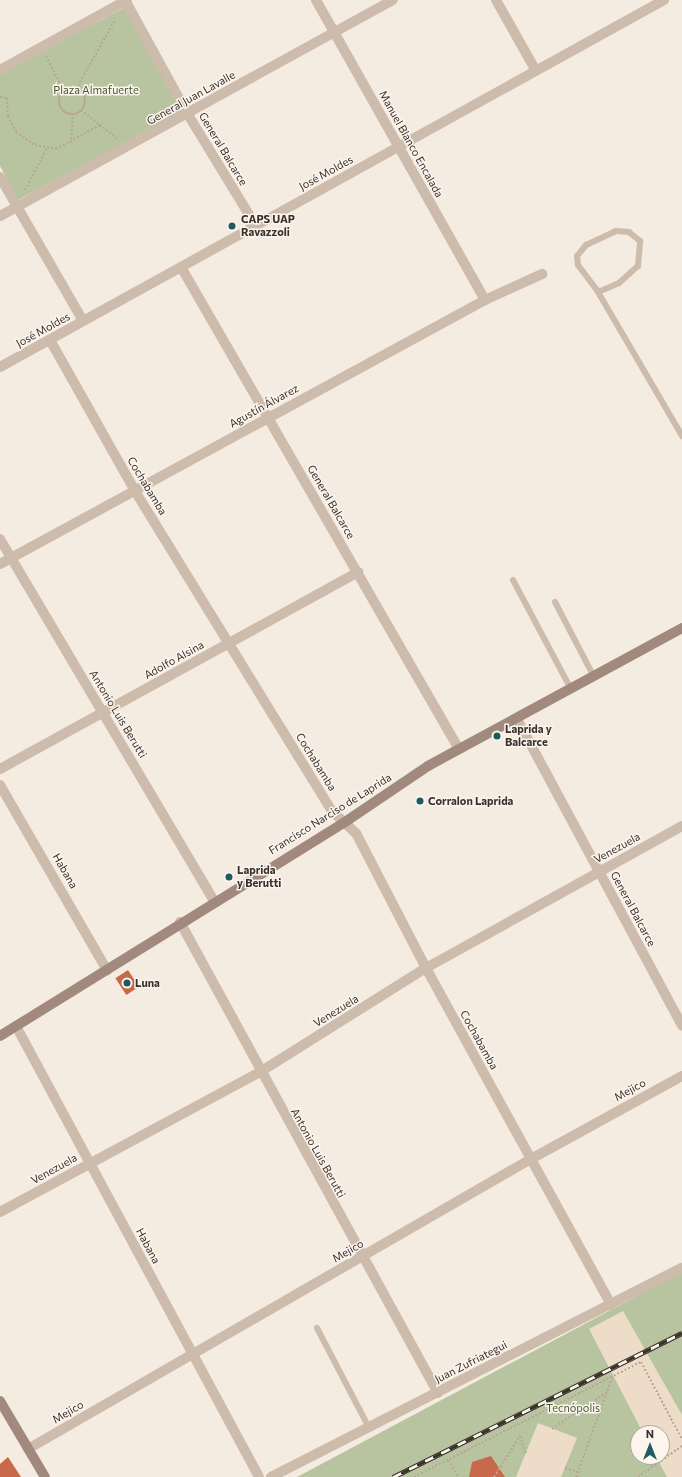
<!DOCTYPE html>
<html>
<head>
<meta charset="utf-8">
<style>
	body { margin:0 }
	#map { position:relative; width:682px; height:1477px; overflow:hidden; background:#f4ebe1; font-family:Commissioner,sans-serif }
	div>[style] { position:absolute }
	.green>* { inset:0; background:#b8c4a0 }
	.plaza>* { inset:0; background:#ecdcc8 }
	.building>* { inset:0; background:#c8694b; transform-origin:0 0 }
	.path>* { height:2px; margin-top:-1px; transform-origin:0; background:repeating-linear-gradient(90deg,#b9a596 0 2px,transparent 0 4px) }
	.path>.ring { margin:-1px; padding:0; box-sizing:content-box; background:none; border:2px solid #b9a596; border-radius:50% }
	.lane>* { height:6px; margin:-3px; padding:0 3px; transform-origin:3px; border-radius:3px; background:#cdbbac }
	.street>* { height:10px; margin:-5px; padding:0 5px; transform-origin:5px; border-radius:5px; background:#cdbbac }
	.secondary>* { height:10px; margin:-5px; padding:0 5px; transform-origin:5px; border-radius:5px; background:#a18a7d }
	.rail>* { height:4.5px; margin-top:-2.25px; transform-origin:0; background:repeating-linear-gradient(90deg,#fbf5ee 0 9px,#3b302b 0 18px); box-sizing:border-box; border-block:1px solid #3b302b }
	.dots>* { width:11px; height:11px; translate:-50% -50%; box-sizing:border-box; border:2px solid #fbf5ee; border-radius:50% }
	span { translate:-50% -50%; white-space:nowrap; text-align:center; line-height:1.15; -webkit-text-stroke:3px #fbf5ee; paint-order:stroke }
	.park-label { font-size:11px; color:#4a5a2e }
	.street-label { font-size:11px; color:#3b302b }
	.poi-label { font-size:11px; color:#3b302b; font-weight:700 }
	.left { translate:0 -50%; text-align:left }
	.north { position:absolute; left:630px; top:1425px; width:40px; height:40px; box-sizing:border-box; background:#fbf5ee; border:1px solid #aea6a0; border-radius:50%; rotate:0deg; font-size:11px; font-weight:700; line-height:16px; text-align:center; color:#3b302b }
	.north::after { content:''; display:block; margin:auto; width:14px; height:18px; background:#1f5a5e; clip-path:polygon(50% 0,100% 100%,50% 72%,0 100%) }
</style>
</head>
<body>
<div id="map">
	<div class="green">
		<div style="clip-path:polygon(125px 7px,182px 113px,18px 200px,0 166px,0 74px)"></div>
		<div style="clip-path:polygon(evenodd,682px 1272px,682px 1477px,297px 1477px,682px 1272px,638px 1433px,662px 1433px,662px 1457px,638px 1457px,638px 1433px)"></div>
	</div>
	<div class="plaza">
		<div style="clip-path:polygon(623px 1311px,682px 1415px,682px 1477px,667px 1477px,656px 1457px,662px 1457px,662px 1433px,643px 1433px,589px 1329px)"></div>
		<div style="clip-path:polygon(538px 1423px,577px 1438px,561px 1477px,516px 1477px)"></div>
	</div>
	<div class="building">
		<div style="left:128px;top:970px;width:20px;height:15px;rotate:57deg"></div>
		<div style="clip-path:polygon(491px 1456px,505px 1477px,469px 1477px,472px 1462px)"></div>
		<div style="clip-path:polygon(8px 1457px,21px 1477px,0 1477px,0 1464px)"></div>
	</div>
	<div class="path">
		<div style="left:46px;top:56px;width:39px;rotate:63deg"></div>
		<div class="ring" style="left:59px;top:88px;width:24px;height:24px"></div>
		<div style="left:76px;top:89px;width:81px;rotate:-60.6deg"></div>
		<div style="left:0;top:97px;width:7px;rotate:8deg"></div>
		<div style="left:7px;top:98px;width:18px;rotate:87deg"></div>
		<div style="left:8px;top:116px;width:18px;rotate:63deg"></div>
		<div style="left:16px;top:132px;width:23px;rotate:34deg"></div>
		<div style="left:35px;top:145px;width:21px;rotate:11deg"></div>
		<div style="left:56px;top:149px;width:52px;rotate:-28.5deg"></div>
		<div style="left:81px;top:110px;width:48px;rotate:38.3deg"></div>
		<div style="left:71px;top:143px;width:30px;rotate:-86deg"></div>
		<div style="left:25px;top:190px;width:47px;rotate:-62.4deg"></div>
		<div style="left:552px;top:1429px;width:66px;rotate:-33.9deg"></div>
		<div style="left:449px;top:1460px;width:19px;rotate:62deg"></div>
		<div style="left:565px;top:1468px;width:14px;rotate:17deg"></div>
		<div style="left:414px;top:1477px;width:254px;rotate:-26.9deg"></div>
		<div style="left:641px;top:1362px;width:87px;rotate:62deg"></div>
		<div style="left:494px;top:1477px;width:49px;rotate:-57.6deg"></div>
		<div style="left:520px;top:1436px;width:18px;rotate:71deg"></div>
		<div style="left:576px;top:1477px;width:105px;rotate:-70deg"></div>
		<div style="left:638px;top:1477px;width:54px;rotate:-35.2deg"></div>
	</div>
	<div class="lane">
		<div style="left:598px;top:292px;width:23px;rotate:-23deg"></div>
		<div style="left:619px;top:283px;width:25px;rotate:-42deg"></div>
		<div style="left:638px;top:266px;width:25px;rotate:-85deg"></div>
		<div style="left:640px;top:241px;width:14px;rotate:-141deg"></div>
		<div style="left:629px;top:232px;width:13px;rotate:-176deg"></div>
		<div style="left:616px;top:231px;width:33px;rotate:155deg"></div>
		<div style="left:586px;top:245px;width:14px;rotate:129deg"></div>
		<div style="left:577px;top:256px;width:9px;rotate:84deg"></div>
		<div style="left:578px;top:265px;width:34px;rotate:53deg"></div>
		<div style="left:598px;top:292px;width:167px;rotate:59.7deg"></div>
		<div style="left:513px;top:580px;width:123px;rotate:62deg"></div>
		<div style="left:555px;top:602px;width:85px;rotate:62.5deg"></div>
		<div style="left:317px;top:1328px;width:113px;rotate:62.5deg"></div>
	</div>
	<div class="street">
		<div style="left:125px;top:0;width:129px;rotate:61.2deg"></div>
		<div style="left:187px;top:113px;width:132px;rotate:58.6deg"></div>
		<div style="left:316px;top:0;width:344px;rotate:60.6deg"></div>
		<div style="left:496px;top:0;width:81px;rotate:60.6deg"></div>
		<div style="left:0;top:70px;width:145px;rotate:-28.9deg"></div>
		<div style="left:0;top:177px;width:166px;rotate:60deg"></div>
		<div style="left:0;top:216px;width:448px;rotate:-28.8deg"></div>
		<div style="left:181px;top:267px;width:556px;rotate:60.03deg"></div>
		<div style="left:50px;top:340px;width:173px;rotate:60.6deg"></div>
		<div style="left:135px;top:491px;width:376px;rotate:58.4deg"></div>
		<div style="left:332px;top:811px;width:33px;rotate:43deg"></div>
		<div style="left:356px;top:833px;width:152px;rotate:62.6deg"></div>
		<div style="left:426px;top:968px;width:384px;rotate:61.2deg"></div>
		<div style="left:0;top:367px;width:759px;rotate:-28.93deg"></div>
		<div style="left:0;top:539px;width:421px;rotate:59.4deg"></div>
		<div style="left:0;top:564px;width:552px;rotate:-28.56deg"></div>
		<div style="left:485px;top:300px;width:63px;rotate:-24.5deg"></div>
		<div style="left:517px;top:719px;width:348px;rotate:61.7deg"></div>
		<div style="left:0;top:769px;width:409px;rotate:-28.8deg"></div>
		<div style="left:0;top:785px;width:214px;rotate:60deg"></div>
		<div style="left:180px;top:922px;width:537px;rotate:61.29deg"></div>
		<div style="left:16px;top:1026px;width:512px;rotate:61.68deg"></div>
		<div style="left:0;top:1212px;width:295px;rotate:-28.3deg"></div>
		<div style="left:260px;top:1072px;width:196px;rotate:-32.1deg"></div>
		<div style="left:426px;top:968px;width:293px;rotate:-29deg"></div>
		<div style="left:28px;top:1449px;width:581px;rotate:-29.97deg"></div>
		<div style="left:531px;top:1159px;width:172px;rotate:-28.8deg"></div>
		<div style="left:271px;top:1477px;width:461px;rotate:-27deg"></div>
	</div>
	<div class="secondary">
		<div style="left:0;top:1036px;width:406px;rotate:-31.8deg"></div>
		<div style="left:345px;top:822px;width:100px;rotate:-34deg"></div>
		<div style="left:428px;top:766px;width:289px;rotate:-28.5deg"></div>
		<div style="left:0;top:1401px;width:88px;rotate:59.4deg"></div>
	</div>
	<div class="rail">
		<div style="left:393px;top:1477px;width:323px;rotate:-26.5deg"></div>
	</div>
	<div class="dots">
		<div style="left:232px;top:226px;background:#1f5a5e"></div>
		<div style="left:497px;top:736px;background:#1f5a5e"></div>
		<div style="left:420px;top:801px;background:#1f5a5e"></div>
		<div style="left:229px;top:877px;background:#1f5a5e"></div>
		<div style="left:127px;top:983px;background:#1f5a5e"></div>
	</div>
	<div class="park-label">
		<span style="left:96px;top:90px">Plaza Almafuerte</span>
		<span style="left:573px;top:1408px">Tecnópolis</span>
	</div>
	<div class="street-label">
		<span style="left:191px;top:98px;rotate:-29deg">General Juan Lavalle</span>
		<span style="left:411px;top:144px;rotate:61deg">Manuel Blanco Encalada</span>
		<span style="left:223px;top:149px;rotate:59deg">General Balcarce</span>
		<span style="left:326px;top:173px;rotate:-29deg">José Moldes</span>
		<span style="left:43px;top:330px;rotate:-29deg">José Moldes</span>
		<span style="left:264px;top:406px;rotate:-29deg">Agustín Álvarez</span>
		<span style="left:147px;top:486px;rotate:59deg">Cochabamba</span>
		<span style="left:331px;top:502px;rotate:60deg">General Balcarce</span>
		<span style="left:174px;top:660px;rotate:-29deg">Adolfo Alsina</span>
		<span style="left:118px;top:714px;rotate:59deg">Antonio Luis Berutti</span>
		<span style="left:316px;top:762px;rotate:58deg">Cochabamba</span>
		<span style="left:330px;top:814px;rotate:-32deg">Francisco Narciso de Laprida</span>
		<span style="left:617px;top:848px;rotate:-29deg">Venezuela</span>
		<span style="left:65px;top:871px;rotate:60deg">Habana</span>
		<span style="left:633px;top:909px;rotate:62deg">General Balcarce</span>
		<span style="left:336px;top:1011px;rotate:-32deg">Venezuela</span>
		<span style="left:479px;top:1040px;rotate:61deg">Cochabamba</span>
		<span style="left:630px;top:1090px;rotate:-29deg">Mejico</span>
		<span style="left:318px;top:1153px;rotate:61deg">Antonio Luis Berutti</span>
		<span style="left:54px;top:1169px;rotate:-29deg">Venezuela</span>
		<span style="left:148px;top:1246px;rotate:62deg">Habana</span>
		<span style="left:348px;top:1251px;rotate:-30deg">Mejico</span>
		<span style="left:471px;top:1362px;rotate:-27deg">Juan Zufriategui</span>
		<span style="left:68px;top:1412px;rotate:-30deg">Mejico</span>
	</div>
	<div class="poi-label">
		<span class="left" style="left:241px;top:226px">CAPS UAP<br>Ravazzoli</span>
		<span class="left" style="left:505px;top:736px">Laprida y<br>Balcarce</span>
		<span class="left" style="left:428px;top:801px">Corralon Laprida</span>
		<span class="left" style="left:237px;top:877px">Laprida<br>y Berutti</span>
		<span class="left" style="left:135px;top:983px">Luna</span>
	</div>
	<div class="north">N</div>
</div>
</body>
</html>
